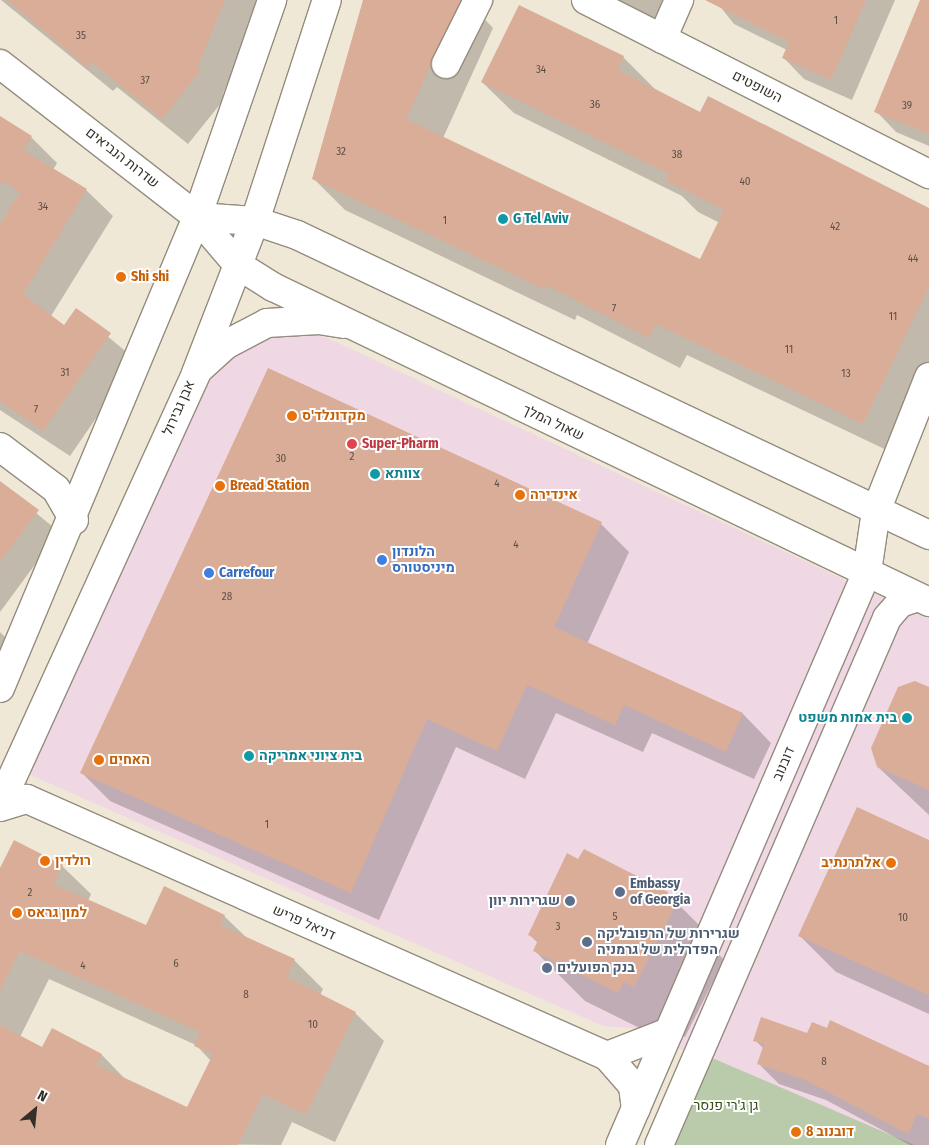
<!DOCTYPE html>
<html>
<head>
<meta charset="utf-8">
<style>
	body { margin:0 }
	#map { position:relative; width:929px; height:1145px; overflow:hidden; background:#f0e8d7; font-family:"Fira Sans Condensed",Heebo,sans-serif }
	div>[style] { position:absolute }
	.commercial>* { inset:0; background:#efd7e3 }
	.green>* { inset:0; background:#b9cbab }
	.shadow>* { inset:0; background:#0003 }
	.building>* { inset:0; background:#daad98 }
	.roads { filter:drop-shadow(1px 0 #948c7d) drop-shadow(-1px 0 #948c7d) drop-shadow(0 1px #948c7d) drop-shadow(0 -1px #948c7d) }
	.minor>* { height:28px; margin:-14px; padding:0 14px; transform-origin:14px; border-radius:14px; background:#fff }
	.major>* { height:28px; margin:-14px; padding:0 14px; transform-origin:14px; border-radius:14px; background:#fff }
	.dots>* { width:14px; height:14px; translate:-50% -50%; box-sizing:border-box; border:2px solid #fff; border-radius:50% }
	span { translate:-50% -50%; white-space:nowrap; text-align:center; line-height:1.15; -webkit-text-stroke:4px #fff; paint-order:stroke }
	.number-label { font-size:11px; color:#5d4f46 }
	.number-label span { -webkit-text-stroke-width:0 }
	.street-label { font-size:14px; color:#33302a }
	.culture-label { font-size:14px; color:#0d838f; font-weight:700 }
	.left { translate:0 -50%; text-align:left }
	.right { translate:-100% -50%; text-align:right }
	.food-label { font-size:14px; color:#c56008; font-weight:700 }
	.health-label { font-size:14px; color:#be3a42; font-weight:700 }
	.shop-label { font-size:14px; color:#366cbe; font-weight:700 }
	.service-label { font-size:14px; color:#4e5e75; font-weight:700 }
	.park-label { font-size:14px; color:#344f15 }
	.north { position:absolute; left:10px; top:1085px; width:50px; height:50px; -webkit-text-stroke:4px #fff; paint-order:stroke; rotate:28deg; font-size:14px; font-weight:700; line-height:20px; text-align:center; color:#33302a }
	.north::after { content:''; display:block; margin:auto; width:18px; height:22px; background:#33302a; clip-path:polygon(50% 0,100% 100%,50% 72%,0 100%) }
</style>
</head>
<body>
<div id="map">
	<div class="commercial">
		<div style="clip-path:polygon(317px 333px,929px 619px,929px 1145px,661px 1145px,700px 1058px,632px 1028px,603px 1026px,28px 774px,215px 369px,258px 339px)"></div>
	</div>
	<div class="green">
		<div style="clip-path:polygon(705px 1055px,759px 1078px,914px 1145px,668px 1145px)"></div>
	</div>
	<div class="shadow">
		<div style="clip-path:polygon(1px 0,261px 0,223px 94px,226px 97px,188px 144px,117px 87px,113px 91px)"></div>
		<div style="clip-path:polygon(365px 0,466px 0,493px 28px,443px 138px,700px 261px,720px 223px,698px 212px,682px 196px,514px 113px,482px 82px,623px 57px,655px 89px,700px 114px,929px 209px,929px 384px,895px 454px,687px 355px,680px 368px,577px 315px,575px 320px,345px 210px,314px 179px)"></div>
		<div style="clip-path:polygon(604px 0,670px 0,655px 27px)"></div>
		<div style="clip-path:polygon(715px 0,895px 0,852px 100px,804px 79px,784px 58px,787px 50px,734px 24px)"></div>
		<div style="clip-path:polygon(921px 0,929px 0,929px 146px,896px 132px,876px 111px)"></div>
		<div style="clip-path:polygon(0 117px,31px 137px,57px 163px,53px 170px,86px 190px,113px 216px,51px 316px,65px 326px,76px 310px,136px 360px,70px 456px,0 410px)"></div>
		<div style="clip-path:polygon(0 483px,59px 532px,0 612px)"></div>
		<div style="clip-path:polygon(601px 524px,629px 552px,587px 644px,743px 714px,771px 743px,754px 779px,652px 733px,643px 752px,556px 713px,525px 779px,456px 747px,379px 920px,110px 801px,82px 773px)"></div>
		<div style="clip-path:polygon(0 632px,9px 641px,0 649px)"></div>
		<div style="clip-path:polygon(929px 688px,929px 815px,878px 767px)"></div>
		<div style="clip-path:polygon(929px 842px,929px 1014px,836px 972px,800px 936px)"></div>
		<div style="clip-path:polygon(evenodd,62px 866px,91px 894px,88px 901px,147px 926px,224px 916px,247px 938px,294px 960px,323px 989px,320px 995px,355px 1013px,384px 1041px,335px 1142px,292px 1122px,281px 1145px,0 1142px,0 871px,62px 866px,49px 979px,196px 1045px,211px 1061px,187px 1109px,127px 1081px,102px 1055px,53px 1029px,43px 1048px,20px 1037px,49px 979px)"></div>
		<div style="clip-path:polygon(667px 893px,718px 944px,716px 951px,724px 960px,685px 1037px,675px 1032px,670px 1043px,585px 1001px,534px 950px,538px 943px,530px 935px)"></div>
		<div style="clip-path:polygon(808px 1034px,929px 1066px,929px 1145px,910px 1145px,826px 1100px,779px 1084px,759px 1064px,764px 1049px,755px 1040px)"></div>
	</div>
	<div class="building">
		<div style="clip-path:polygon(7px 0,225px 0,197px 68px,201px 70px,162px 119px,91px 62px,87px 67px)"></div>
		<div style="clip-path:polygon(363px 0,461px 0,406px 119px,700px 259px,724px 210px,665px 180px,669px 174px,481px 82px,519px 5px,624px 56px,618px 70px,700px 112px,708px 96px,929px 208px,929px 287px,863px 424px,656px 324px,649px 338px,546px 285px,544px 289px,312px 179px)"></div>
		<div style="clip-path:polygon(705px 0,866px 0,831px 80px,782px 58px,789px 42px)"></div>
		<div style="clip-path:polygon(920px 0,929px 0,929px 134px,874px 112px)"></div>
		<div style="clip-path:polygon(0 116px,32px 136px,23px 150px,87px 189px,23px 294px,64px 325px,76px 308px,111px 333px,43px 431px,0 401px,0 224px,20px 192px,3px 181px,0 185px)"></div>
		<div style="clip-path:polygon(268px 368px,602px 522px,554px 627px,743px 713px,726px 752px,624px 705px,615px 725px,527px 685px,497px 751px,427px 719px,351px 893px,80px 773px)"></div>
		<div style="clip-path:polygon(0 481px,39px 510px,0 562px)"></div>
		<div style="clip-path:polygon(915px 681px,929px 687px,929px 790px,877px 767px,871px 748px,898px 687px)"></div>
		<div style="clip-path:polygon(857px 807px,929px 840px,929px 995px,798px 936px)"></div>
		<div style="clip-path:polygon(14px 840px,63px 865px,53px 884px,146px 925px,164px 886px,225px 915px,220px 925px,295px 959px,287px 977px,356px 1012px,306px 1115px,263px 1094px,238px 1145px,0 1145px,0 1025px,42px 1047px,52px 1028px,102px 1054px,97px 1065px,187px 1107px,213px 1054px,194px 1046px,200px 1032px,20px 951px,0 991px,0 868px)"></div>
		<div style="clip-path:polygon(584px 849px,668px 892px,664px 902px,674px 908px,634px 987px,624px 982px,618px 993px,533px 951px,538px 940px,528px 935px,567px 853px,578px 859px)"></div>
		<div style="clip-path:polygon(761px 1017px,807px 1033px,812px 1022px,827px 1028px,830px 1020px,929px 1066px,929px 1119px,917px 1114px,908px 1134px,805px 1080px,757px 1064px,764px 1044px,753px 1041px)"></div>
	</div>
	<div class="roads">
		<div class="minor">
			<div style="left:586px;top:0;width:385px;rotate:26.9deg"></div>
			<div style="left:662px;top:39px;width:43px;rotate:-66.4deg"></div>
			<div style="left:0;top:64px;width:249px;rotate:37.8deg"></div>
			<div style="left:197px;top:217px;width:63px;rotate:49.5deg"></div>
			<div style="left:238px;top:265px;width:41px;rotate:32.2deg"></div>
			<div style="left:273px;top:287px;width:728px;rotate:25.65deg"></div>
			<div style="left:446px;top:64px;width:72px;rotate:-63.4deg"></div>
			<div style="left:197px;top:217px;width:58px;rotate:3.9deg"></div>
			<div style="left:255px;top:221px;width:44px;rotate:18.4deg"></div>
			<div style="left:297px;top:235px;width:700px;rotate:25.39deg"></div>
			<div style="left:0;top:447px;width:70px;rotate:36.9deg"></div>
			<div style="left:56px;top:489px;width:36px;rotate:60deg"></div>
			<div style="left:0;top:807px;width:28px;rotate:-17deg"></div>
			<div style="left:27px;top:799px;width:634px;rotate:23.9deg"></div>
			<div style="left:607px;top:1056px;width:40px;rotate:49deg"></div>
			<div style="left:633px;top:1086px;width:23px;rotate:83deg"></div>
			<div style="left:607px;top:1056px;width:66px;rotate:-21.2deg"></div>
			<div style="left:620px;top:1145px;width:624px;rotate:-66.68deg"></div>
			<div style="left:867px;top:572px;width:62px;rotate:-81.6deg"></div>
			<div style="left:876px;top:511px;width:144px;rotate:-68.4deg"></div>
			<div style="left:659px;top:1145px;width:574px;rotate:-66.6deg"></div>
			<div style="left:887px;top:618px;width:20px;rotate:-49deg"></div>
			<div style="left:900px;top:603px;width:18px;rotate:-19deg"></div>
		</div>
		<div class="major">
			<div style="left:200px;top:368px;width:36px;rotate:-42deg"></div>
			<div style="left:227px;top:344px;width:45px;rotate:-27.7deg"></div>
			<div style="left:267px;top:323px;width:52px;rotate:-3.3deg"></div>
			<div style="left:319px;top:320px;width:25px;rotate:9deg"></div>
			<div style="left:0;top:688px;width:511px;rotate:-67.3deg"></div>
			<div style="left:197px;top:217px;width:230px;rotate:-70.9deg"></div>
			<div style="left:0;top:804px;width:473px;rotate:-65.5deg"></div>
			<div style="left:196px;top:373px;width:163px;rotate:-68.8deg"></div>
			<div style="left:255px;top:221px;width:232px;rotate:-72deg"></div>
		</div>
	</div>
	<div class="dots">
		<div style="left:503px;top:219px;background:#0f9aa8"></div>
		<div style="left:121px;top:277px;background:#e8710a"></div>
		<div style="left:292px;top:416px;background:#e8710a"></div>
		<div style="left:352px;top:444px;background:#e0444e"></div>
		<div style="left:375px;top:474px;background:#0f9aa8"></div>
		<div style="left:220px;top:486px;background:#e8710a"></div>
		<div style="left:520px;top:495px;background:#e8710a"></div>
		<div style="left:382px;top:560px;background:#3f7fe0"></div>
		<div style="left:209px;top:573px;background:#3f7fe0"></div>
		<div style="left:907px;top:718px;background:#0f9aa8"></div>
		<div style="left:249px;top:756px;background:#0f9aa8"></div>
		<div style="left:99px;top:760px;background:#e8710a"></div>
		<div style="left:45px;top:861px;background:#e8710a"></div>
		<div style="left:891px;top:863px;background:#e8710a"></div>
		<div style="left:620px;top:892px;background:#5c6f8a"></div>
		<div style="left:570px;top:901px;background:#5c6f8a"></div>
		<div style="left:17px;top:913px;background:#e8710a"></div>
		<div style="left:587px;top:942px;background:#5c6f8a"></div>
		<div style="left:547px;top:968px;background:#5c6f8a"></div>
		<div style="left:796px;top:1132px;background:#e8710a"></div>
	</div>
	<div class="number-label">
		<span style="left:836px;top:21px">1</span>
		<span style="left:81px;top:36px">35</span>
		<span style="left:541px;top:70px">34</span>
		<span style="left:145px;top:81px">37</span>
		<span style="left:595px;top:105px">36</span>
		<span style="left:907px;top:106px">39</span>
		<span style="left:341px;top:152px">32</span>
		<span style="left:677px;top:155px">38</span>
		<span style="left:745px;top:182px">40</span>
		<span style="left:43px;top:207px">34</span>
		<span style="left:445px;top:221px">1</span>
		<span style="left:835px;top:227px">42</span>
		<span style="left:913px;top:259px">44</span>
		<span style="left:614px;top:309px">7</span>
		<span style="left:893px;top:317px">11</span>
		<span style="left:789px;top:350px">11</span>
		<span style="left:65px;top:373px">31</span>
		<span style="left:846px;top:374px">13</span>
		<span style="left:36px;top:410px">7</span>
		<span style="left:352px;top:457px">2</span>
		<span style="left:281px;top:459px">30</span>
		<span style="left:497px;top:484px">4</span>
		<span style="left:516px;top:545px">4</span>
		<span style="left:227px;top:597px">28</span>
		<span style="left:267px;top:825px">1</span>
		<span style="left:30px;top:893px">2</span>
		<span style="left:615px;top:917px">5</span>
		<span style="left:903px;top:918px">10</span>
		<span style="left:558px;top:927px">3</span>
		<span style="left:176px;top:964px">6</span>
		<span style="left:83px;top:966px">4</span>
		<span style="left:246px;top:995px">8</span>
		<span style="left:313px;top:1025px">10</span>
		<span style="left:824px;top:1062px">8</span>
	</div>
	<div class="street-label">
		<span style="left:757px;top:87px;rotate:27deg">השופטים</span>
		<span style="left:122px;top:158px;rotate:38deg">שדרות הנביאים</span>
		<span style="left:179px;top:408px;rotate:-66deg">אבן גבירול</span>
		<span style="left:553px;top:423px;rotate:25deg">שאול המלך</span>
		<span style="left:784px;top:764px;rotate:-67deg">דובנוב</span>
		<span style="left:304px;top:923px;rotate:24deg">דניאל פריש</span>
	</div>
	<div class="culture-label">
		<span class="left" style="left:513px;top:219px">G Tel Aviv</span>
		<span class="left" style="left:385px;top:474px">צוותא</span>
		<span class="right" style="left:897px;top:718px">בית אמות משפט</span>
		<span class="left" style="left:259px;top:756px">בית ציוני אמריקה</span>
	</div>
	<div class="food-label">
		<span class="left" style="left:131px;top:277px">Shi shi</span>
		<span class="left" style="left:302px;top:416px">מקדונלד'ס</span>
		<span class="left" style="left:230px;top:486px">Bread Station</span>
		<span class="left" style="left:530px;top:495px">אינדירה</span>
		<span class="left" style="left:109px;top:760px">האחים</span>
		<span class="left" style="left:55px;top:861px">רולדין</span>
		<span class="right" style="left:881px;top:863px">אלתרנתיב</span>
		<span class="left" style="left:27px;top:913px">למון גראס</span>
		<span class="left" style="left:806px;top:1132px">דובנוב 8</span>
	</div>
	<div class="health-label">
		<span class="left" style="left:362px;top:444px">Super-Pharm</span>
	</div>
	<div class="shop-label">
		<span class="left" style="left:392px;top:560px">הלונדון<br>מיניסטורס</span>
		<span class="left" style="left:219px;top:573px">Carrefour</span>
	</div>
	<div class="service-label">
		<span class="left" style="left:630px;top:892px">Embassy<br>of Georgia</span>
		<span class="right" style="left:560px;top:901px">שגרירות יוון</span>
		<span class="left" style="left:597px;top:942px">שגרירות של הרפובליקה<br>הפדרלית של גרמניה</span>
		<span class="left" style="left:557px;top:968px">בנק הפועלים</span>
	</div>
	<div class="park-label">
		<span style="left:726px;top:1106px">גן ג'רי פנסר</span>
	</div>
	<div class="north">N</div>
</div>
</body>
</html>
